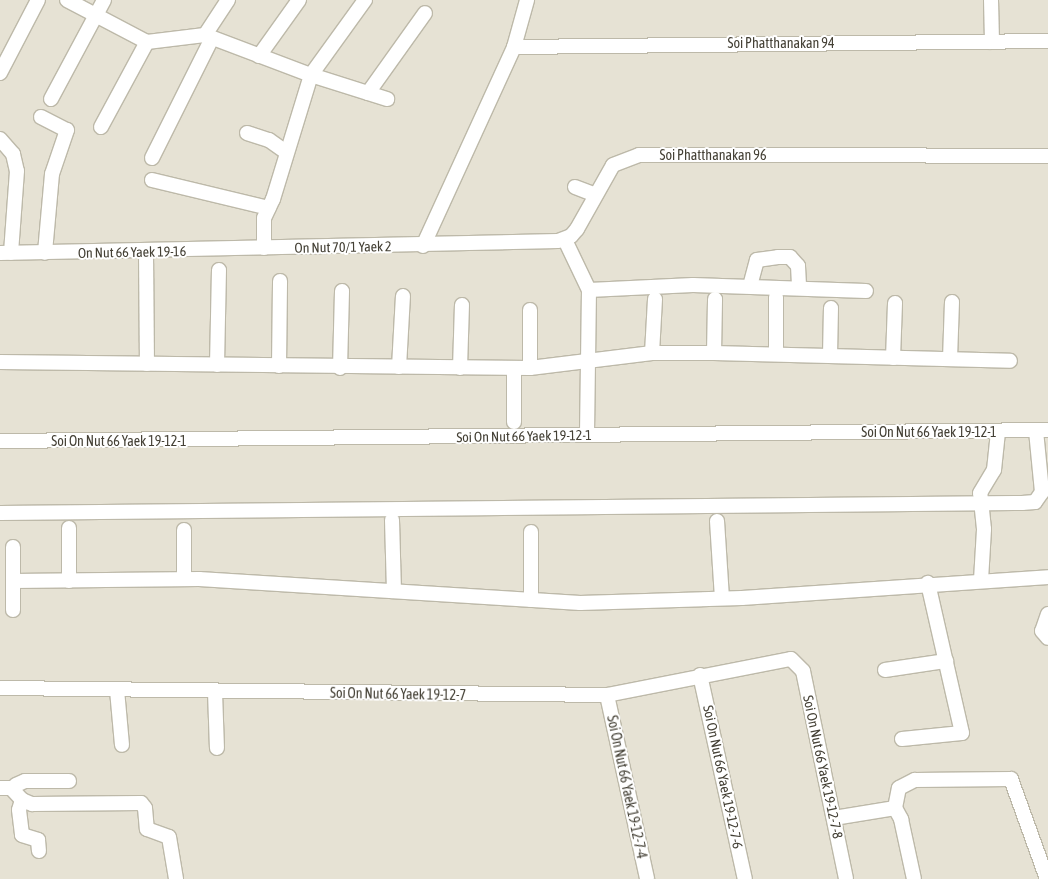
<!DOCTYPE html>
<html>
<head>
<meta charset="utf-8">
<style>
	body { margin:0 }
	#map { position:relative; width:1048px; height:879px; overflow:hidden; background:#f2f0e6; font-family:"Asap Condensed",sans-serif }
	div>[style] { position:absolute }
	.residential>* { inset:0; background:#e6e2d4; transform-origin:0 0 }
	.roads { filter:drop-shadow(1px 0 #bdb9a9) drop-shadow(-1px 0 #bdb9a9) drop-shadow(0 1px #bdb9a9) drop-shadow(0 -1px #bdb9a9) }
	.minor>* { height:14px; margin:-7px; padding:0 7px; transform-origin:7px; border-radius:7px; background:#fff }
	span { translate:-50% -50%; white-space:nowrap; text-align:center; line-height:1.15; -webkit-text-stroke:4px #fff; paint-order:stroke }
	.street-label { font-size:14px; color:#444035 }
</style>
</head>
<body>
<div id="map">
	<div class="residential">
		<div style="left:0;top:0;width:1048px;height:879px"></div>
	</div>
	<div class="roads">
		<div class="minor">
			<div style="left:67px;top:0;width:90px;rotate:27.7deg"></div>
			<div style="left:147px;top:42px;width:58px;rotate:-6.9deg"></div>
			<div style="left:205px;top:35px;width:113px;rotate:20.7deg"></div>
			<div style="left:311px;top:75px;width:130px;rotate:107deg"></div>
			<div style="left:273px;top:199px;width:21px;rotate:115deg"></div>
			<div style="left:264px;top:218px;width:30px;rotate:90deg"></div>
			<div style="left:365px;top:0;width:92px;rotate:125.8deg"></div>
			<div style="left:311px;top:75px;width:80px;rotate:17.5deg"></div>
			<div style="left:991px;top:0;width:42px;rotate:88.6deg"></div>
			<div style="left:205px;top:35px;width:42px;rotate:-56.7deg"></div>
			<div style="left:514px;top:47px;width:534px;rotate:-0.64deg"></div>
			<div style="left:259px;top:56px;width:69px;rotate:-54.5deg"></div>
			<div style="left:0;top:73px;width:82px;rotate:-62.5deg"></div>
			<div style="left:368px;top:93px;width:98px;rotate:-54.5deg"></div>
			<div style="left:51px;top:99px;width:112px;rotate:-61.8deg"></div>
			<div style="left:41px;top:117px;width:29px;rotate:27deg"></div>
			<div style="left:67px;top:130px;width:46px;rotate:108.8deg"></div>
			<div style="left:52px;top:174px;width:79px;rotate:95.1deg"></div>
			<div style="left:101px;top:127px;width:97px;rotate:-61.6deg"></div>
			<div style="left:247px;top:133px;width:23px;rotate:18deg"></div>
			<div style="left:269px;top:140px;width:19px;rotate:35deg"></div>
			<div style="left:0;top:139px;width:20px;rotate:49deg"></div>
			<div style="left:13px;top:154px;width:17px;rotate:77deg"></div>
			<div style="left:17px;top:171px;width:82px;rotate:94.2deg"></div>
			<div style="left:152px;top:158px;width:134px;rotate:-63.4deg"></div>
			<div style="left:152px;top:180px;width:120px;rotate:13.5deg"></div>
			<div style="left:575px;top:187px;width:22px;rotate:21deg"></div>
			<div style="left:565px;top:240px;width:55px;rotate:64.4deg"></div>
			<div style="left:589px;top:290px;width:145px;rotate:90.8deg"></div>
			<div style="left:423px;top:246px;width:219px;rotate:-65.4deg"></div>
			<div style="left:514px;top:47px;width:49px;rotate:-74.5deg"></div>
			<div style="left:146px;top:252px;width:112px;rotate:89.5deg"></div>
			<div style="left:0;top:253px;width:558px;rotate:-1.23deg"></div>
			<div style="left:558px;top:241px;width:14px;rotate:-21deg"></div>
			<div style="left:571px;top:236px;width:9px;rotate:-49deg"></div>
			<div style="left:577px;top:229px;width:73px;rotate:-60.6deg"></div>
			<div style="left:613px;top:165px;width:28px;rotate:-21deg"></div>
			<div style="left:639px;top:155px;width:409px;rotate:0.1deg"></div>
			<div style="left:750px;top:286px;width:27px;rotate:-75deg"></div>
			<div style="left:757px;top:260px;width:21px;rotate:-8deg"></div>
			<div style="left:778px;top:257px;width:12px"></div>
			<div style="left:790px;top:257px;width:12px;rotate:48deg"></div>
			<div style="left:798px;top:266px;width:22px;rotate:87deg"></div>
			<div style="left:589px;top:290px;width:104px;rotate:-2.8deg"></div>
			<div style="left:693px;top:285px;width:173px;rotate:2deg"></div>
			<div style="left:530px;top:310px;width:58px;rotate:90deg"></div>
			<div style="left:652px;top:353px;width:54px;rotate:-86.8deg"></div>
			<div style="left:714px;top:353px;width:54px;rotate:-88.9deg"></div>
			<div style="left:776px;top:354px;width:57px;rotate:-90deg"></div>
			<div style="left:830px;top:355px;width:47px;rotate:-88.8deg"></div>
			<div style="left:893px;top:358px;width:55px;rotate:-87.9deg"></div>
			<div style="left:950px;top:359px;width:57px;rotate:-88deg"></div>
			<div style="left:0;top:362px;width:530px;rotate:0.65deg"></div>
			<div style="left:530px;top:368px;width:123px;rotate:-7deg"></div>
			<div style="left:652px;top:353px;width:62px"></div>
			<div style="left:714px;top:353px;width:296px;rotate:1.5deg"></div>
			<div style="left:217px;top:365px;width:95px;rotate:-88.8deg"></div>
			<div style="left:279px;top:366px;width:85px;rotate:-89.3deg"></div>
			<div style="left:399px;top:367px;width:71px;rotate:-86.8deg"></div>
			<div style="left:340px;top:368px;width:77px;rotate:-88.5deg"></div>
			<div style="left:460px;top:368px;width:63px;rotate:-88.2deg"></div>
			<div style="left:514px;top:422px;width:54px;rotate:-90deg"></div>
			<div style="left:0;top:441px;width:1048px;rotate:-0.6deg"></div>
			<div style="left:0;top:513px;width:1022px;rotate:-0.56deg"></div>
			<div style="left:1022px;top:503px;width:13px;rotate:-4deg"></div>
			<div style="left:1035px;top:502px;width:12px;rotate:-55deg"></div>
			<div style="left:1042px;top:492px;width:61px;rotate:-95.6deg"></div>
			<div style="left:392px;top:520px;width:71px;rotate:88.4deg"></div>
			<div style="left:717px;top:521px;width:77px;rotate:86.3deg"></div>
			<div style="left:184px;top:530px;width:49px;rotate:90deg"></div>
			<div style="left:981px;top:580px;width:51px;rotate:-86.6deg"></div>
			<div style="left:984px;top:529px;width:36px;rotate:-96deg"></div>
			<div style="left:980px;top:493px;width:27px;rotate:-59deg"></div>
			<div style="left:994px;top:470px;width:39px;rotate:-84deg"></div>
			<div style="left:13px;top:581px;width:186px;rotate:-0.6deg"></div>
			<div style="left:199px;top:579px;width:382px;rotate:3.6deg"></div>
			<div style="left:580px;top:603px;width:162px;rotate:-1.8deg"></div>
			<div style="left:742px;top:598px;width:307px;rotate:-3.9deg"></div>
			<div style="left:69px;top:581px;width:53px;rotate:-90deg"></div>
			<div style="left:531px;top:600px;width:68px;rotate:-90deg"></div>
			<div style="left:13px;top:610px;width:63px;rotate:-90deg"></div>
			<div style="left:1048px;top:614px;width:18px;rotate:109deg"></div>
			<div style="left:1042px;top:631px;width:9px;rotate:49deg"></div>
			<div style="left:885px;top:670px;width:62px;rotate:-8.4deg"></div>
			<div style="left:700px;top:675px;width:209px;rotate:77.6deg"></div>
			<div style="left:0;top:688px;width:607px;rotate:0.66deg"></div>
			<div style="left:607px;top:695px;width:187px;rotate:-11.1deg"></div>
			<div style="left:791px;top:659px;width:17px;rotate:45deg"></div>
			<div style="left:803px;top:671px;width:212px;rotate:78.3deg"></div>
			<div style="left:117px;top:690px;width:55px;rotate:84.8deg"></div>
			<div style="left:215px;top:692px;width:56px;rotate:88deg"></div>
			<div style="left:607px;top:695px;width:188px;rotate:77.7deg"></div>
			<div style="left:902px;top:739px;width:60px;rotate:-5.7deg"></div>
			<div style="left:962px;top:733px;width:154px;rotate:-102.8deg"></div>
			<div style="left:0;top:788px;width:11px"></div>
			<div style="left:11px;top:788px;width:16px;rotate:47deg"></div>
			<div style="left:22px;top:800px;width:11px;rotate:22deg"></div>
			<div style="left:32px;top:804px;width:109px;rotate:-0.5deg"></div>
			<div style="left:141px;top:803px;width:6px;rotate:51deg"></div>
			<div style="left:145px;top:808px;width:21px;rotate:85deg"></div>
			<div style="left:147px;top:829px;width:23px;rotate:20deg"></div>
			<div style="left:169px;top:837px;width:43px;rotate:80.5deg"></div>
			<div style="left:14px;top:790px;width:5px;rotate:-68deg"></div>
			<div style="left:16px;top:785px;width:10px;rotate:-24deg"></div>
			<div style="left:25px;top:781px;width:44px"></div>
			<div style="left:22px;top:800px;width:10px;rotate:107deg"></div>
			<div style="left:19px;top:810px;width:25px;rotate:83deg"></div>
			<div style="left:22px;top:835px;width:17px;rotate:17deg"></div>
			<div style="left:38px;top:840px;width:11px;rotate:85deg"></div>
			<div style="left:895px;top:808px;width:20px;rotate:-79deg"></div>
			<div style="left:899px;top:788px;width:18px;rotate:-27deg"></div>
			<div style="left:915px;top:780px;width:96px;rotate:-0.6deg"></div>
			<div style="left:1011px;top:779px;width:106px;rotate:70.2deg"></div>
			<div style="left:834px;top:818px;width:62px;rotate:-9.3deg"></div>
			<div style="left:895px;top:808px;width:13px;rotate:61deg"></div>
			<div style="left:901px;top:819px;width:61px;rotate:77.8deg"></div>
		</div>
	</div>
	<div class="street-label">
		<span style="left:781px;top:43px">Soi Phatthanakan 94</span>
		<span style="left:713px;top:155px">Soi Phatthanakan 96</span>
		<span style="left:343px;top:247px;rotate:-1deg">On Nut 70/1 Yaek 2</span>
		<span style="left:132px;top:252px;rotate:-1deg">On Nut 66 Yaek 19-16</span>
		<span style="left:929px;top:432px">Soi On Nut 66 Yaek 19-12-1</span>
		<span style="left:524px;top:436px;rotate:-1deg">Soi On Nut 66 Yaek 19-12-1</span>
		<span style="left:119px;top:441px">Soi On Nut 66 Yaek 19-12-1</span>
		<span style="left:398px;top:694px;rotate:1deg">Soi On Nut 66 Yaek 19-12-7</span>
		<span style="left:823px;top:767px;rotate:78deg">Soi On Nut 66 Yaek 19-12-7-8</span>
		<span style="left:723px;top:777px;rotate:78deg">Soi On Nut 66 Yaek 19-12-7-6</span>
		<span style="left:627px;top:787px;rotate:78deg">Soi On Nut 66 Yaek 19-12-7-4</span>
	</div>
</div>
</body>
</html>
